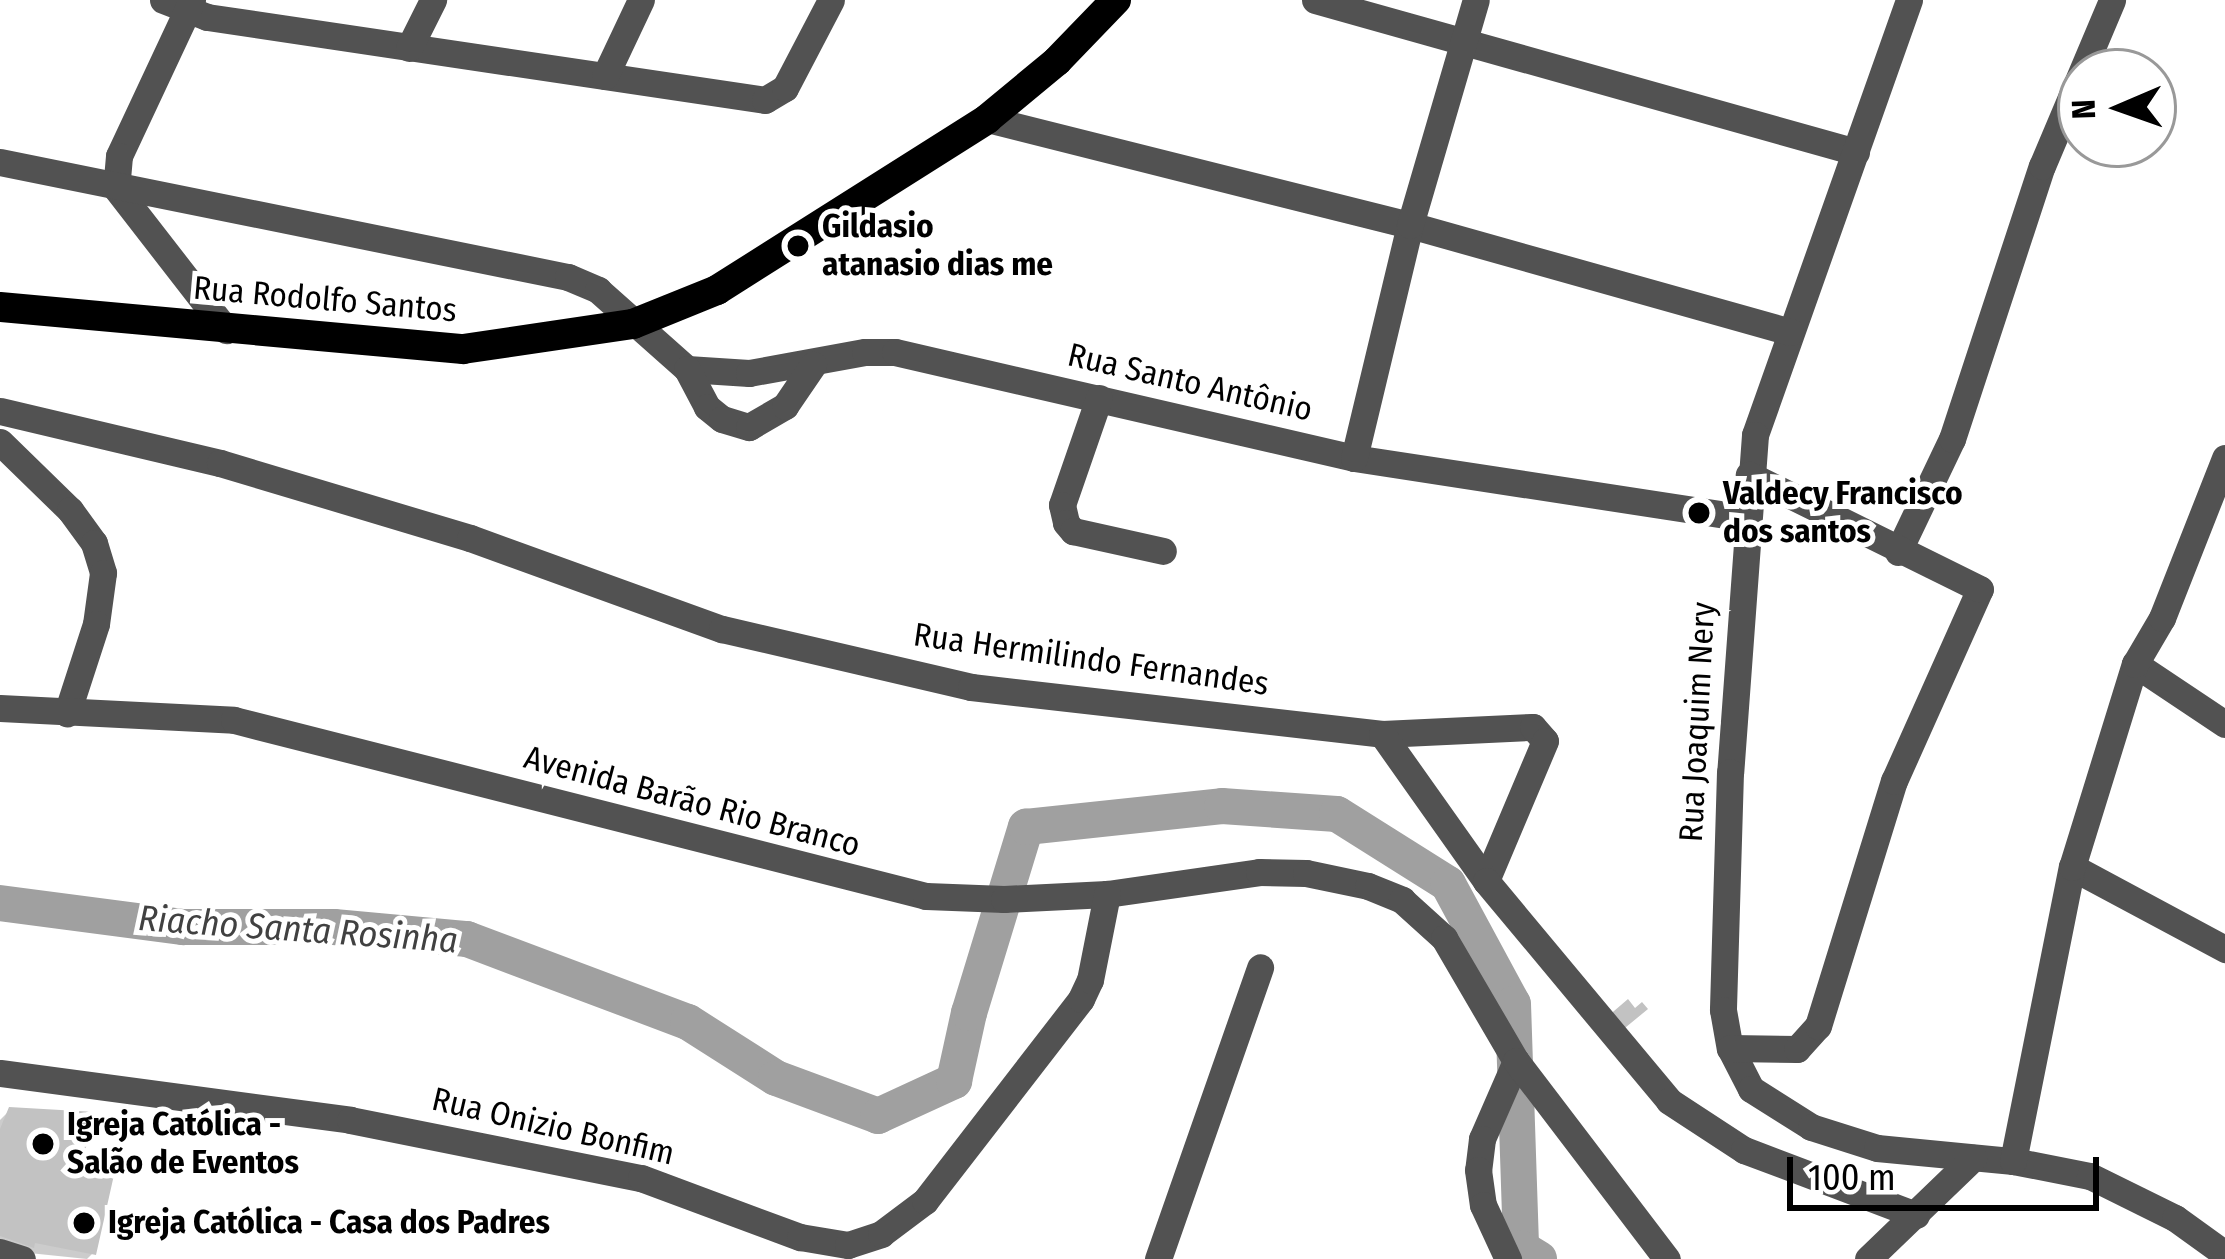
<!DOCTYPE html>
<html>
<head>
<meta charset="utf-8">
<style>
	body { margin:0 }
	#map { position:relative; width:2225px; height:1259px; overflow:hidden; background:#fff; font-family:"Fira Sans Condensed",sans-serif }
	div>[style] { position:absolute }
	.shadow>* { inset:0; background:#0003 }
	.river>* { height:36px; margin:-18px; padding:0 18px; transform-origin:18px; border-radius:18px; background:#a0a0a0 }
	.building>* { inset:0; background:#c2c2c2 }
	.minor>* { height:27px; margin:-13.5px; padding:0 13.5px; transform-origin:13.5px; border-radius:13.5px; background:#525252 }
	.major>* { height:30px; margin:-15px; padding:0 15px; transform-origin:15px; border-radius:15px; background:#000 }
	.dots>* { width:33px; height:33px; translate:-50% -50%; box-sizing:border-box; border:6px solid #fff; border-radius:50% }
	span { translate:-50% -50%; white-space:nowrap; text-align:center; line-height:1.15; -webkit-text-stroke:10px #fff; paint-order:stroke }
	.poi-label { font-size:33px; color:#000; font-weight:700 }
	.left { translate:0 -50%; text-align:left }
	.street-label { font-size:33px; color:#000 }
	.water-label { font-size:36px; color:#414141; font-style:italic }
	.north { position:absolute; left:2057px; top:48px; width:120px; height:120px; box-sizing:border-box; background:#fff; border:3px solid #999; border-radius:50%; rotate:268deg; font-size:33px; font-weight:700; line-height:48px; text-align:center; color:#000 }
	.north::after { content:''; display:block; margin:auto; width:42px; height:54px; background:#000; clip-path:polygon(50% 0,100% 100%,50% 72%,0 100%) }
	.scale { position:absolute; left:1787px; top:1157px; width:312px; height:54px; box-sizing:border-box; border:6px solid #000; border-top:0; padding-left:15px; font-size:36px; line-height:42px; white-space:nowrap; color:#000; -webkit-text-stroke:9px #fff; paint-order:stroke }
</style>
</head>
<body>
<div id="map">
	<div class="shadow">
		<div style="clip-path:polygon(10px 1110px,79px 1162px,93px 1253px,87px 1259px,0 1250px,0 1120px)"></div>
	</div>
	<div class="river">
		<div style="left:0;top:903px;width:185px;rotate:7.5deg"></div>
		<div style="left:183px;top:927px;width:151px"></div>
		<div style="left:334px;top:927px;width:134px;rotate:5.2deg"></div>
		<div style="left:467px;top:939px;width:236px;rotate:20.6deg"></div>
		<div style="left:688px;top:1022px;width:104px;rotate:32.5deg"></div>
		<div style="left:776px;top:1078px;width:109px;rotate:20.4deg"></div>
		<div style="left:878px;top:1116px;width:84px;rotate:-24.7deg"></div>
		<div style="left:954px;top:1081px;width:70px;rotate:-77.6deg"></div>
		<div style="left:969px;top:1013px;width:195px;rotate:-73deg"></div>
		<div style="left:1026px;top:827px;width:197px;rotate:-6.1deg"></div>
		<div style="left:1222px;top:806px;width:115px;rotate:4deg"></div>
		<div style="left:1337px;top:814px;width:131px;rotate:32.2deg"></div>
		<div style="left:1448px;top:884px;width:136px;rotate:61.6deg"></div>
		<div style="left:1513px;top:1004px;width:244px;rotate:88.1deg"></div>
		<div style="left:1521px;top:1248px;width:21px;rotate:31deg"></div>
	</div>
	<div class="building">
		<div style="clip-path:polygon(1628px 999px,1635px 1008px,1642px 1002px,1648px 1009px,1620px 1032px,1607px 1017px)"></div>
		<div style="clip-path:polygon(9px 1107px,95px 1112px,83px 1159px,116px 1166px,96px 1255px,35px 1243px,34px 1248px,0 1236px,0 1129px)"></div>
	</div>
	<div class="minor">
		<div style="left:163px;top:0;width:47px;rotate:21.1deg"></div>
		<div style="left:207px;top:17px;width:564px;rotate:8.46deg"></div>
		<div style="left:765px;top:100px;width:23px;rotate:-31deg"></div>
		<div style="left:785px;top:88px;width:99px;rotate:-62.4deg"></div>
		<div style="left:192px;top:0;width:172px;rotate:115.1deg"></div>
		<div style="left:119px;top:156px;width:32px;rotate:95deg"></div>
		<div style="left:116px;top:188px;width:180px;rotate:52.2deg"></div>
		<div style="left:1315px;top:0;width:562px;rotate:15.69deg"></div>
		<div style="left:1909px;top:0;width:461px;rotate:109.5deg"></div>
		<div style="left:1755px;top:435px;width:338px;rotate:94.2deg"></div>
		<div style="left:1730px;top:772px;width:238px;rotate:91.7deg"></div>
		<div style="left:1723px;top:1010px;width:39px;rotate:80deg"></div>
		<div style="left:1730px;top:1048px;width:46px;rotate:62.9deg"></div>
		<div style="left:1751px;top:1089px;width:71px;rotate:32.3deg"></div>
		<div style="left:1811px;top:1127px;width:69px;rotate:17.7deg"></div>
		<div style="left:1877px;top:1148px;width:137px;rotate:5.5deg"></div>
		<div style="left:2013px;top:1161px;width:78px;rotate:11deg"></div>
		<div style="left:2090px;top:1176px;width:95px;rotate:26.3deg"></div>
		<div style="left:2175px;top:1218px;width:62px;rotate:35.8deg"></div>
		<div style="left:409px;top:48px;width:54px;rotate:-63.4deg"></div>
		<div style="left:605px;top:76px;width:84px;rotate:-64.7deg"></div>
		<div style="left:987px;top:119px;width:436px;rotate:14.1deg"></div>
		<div style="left:1410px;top:225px;width:395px;rotate:15.7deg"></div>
		<div style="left:0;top:162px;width:580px;rotate:11.45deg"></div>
		<div style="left:568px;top:277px;width:33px;rotate:23deg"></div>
		<div style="left:598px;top:290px;width:119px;rotate:41.6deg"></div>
		<div style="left:687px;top:369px;width:62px;rotate:3.7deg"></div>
		<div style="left:749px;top:373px;width:118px;rotate:-10.3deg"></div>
		<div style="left:865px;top:352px;width:30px"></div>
		<div style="left:895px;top:352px;width:471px;rotate:13deg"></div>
		<div style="left:1354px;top:458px;width:397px;rotate:8.7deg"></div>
		<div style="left:687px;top:369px;width:43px;rotate:62.2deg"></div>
		<div style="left:707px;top:407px;width:19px;rotate:39deg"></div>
		<div style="left:722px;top:419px;width:28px;rotate:17deg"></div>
		<div style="left:749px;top:427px;width:42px;rotate:-30.3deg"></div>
		<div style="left:785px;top:406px;width:50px;rotate:-55.7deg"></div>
		<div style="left:1099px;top:398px;width:113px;rotate:109.1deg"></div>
		<div style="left:1062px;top:505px;width:18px;rotate:77deg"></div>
		<div style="left:1066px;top:523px;width:11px;rotate:49deg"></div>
		<div style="left:1073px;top:531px;width:92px;rotate:12.5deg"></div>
		<div style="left:0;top:411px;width:226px;rotate:13.3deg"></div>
		<div style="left:220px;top:463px;width:261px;rotate:16.7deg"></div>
		<div style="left:470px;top:538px;width:268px;rotate:19.9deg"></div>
		<div style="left:722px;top:629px;width:256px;rotate:13.1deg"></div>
		<div style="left:971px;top:687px;width:414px;rotate:6.5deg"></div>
		<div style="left:1382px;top:734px;width:151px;rotate:-2.7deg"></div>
		<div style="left:1533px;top:727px;width:18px;rotate:49deg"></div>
		<div style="left:1545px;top:741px;width:152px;rotate:112.9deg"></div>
		<div style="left:0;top:442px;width:98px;rotate:44.2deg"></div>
		<div style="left:70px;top:510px;width:41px;rotate:54deg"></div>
		<div style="left:94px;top:543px;width:31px;rotate:73deg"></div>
		<div style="left:103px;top:573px;width:51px;rotate:97.8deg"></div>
		<div style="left:96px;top:624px;width:94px;rotate:108deg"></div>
		<div style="left:1354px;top:458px;width:240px;rotate:-76.5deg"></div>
		<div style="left:1410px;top:225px;width:234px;rotate:-73.7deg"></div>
		<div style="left:1898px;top:552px;width:125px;rotate:-64.5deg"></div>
		<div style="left:1952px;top:439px;width:287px;rotate:-71.8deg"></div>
		<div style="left:2042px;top:166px;width:180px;rotate:-67.1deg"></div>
		<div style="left:2135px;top:664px;width:108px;rotate:33.7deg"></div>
		<div style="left:0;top:708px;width:234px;rotate:2.9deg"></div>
		<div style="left:234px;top:720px;width:714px;rotate:14.27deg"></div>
		<div style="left:926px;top:896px;width:78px;rotate:2.2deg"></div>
		<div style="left:1004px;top:899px;width:103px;rotate:-2.8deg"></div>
		<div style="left:1107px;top:894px;width:154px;rotate:-8.2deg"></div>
		<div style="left:1259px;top:872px;width:47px;rotate:1.2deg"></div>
		<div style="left:1306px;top:873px;width:63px;rotate:11.8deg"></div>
		<div style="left:1368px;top:886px;width:37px;rotate:22deg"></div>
		<div style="left:1402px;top:900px;width:57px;rotate:42.1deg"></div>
		<div style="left:1444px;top:938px;width:143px;rotate:59.7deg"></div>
		<div style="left:1516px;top:1061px;width:85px;rotate:113.6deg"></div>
		<div style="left:1482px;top:1139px;width:31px;rotate:97deg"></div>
		<div style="left:1478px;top:1170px;width:35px;rotate:82deg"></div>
		<div style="left:1483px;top:1205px;width:60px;rotate:65.2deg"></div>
		<div style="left:1382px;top:734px;width:180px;rotate:54.7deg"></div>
		<div style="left:1486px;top:881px;width:286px;rotate:50.2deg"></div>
		<div style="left:1669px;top:1101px;width:90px;rotate:33.2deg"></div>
		<div style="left:1744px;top:1150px;width:184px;rotate:20.7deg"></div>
		<div style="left:2072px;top:867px;width:174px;rotate:28.2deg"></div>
		<div style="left:1730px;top:1048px;width:67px;rotate:0.9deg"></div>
		<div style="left:1797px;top:1049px;width:31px;rotate:-48deg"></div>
		<div style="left:1818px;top:1026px;width:257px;rotate:-72.8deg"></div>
		<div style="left:1894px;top:781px;width:210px;rotate:-65.9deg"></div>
		<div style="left:1980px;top:589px;width:258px;rotate:-153.7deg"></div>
		<div style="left:1516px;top:1061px;width:249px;rotate:52.7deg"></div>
		<div style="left:0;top:1073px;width:353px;rotate:7.6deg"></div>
		<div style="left:350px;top:1120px;width:297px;rotate:11.3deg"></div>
		<div style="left:641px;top:1178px;width:170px;rotate:20.4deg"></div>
		<div style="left:800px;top:1237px;width:49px;rotate:9.5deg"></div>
		<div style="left:848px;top:1245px;width:35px;rotate:-18deg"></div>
		<div style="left:881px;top:1234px;width:55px;rotate:-36.9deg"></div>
		<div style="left:925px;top:1201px;width:255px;rotate:-52.3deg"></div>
		<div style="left:1081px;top:999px;width:21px;rotate:-65deg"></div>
		<div style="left:1090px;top:980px;width:88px;rotate:-78.8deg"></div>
		<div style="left:2013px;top:1161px;width:300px;rotate:-78.7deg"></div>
		<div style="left:2072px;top:867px;width:213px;rotate:-72.8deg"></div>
		<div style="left:2135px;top:664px;width:53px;rotate:-59.6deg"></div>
		<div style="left:2162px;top:618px;width:172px;rotate:-68.5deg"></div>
		<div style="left:0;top:1252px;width:23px;rotate:18deg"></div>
		<div style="left:1158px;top:1259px;width:309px;rotate:-70.7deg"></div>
		<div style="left:1868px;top:1259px;width:146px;rotate:-43.9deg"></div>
	</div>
	<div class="major">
		<div style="left:0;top:307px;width:465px;rotate:5.2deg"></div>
		<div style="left:463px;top:349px;width:172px;rotate:-8.4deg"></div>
		<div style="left:633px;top:324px;width:91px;rotate:-22deg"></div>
		<div style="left:717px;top:290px;width:320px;rotate:-32.3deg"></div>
		<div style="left:987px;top:119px;width:91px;rotate:-39.6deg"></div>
		<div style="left:1057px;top:61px;width:85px;rotate:-46deg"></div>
	</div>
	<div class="dots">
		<div style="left:798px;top:246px;background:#000"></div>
		<div style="left:1699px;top:513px;background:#000"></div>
		<div style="left:43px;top:1144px;background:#000"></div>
		<div style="left:84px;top:1223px;background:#000"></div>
	</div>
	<div class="poi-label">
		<span class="left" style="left:822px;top:246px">Gildasio<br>atanasio dias me</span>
		<span class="left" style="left:1723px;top:513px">Valdecy Francisco<br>dos santos</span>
		<span class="left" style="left:67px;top:1144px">Igreja Católica -<br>Salão de Eventos</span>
		<span class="left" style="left:108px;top:1223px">Igreja Católica - Casa dos Padres</span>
	</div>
	<div class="street-label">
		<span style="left:325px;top:300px;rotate:5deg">Rua Rodolfo Santos</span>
		<span style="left:1190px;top:383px;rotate:13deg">Rua Santo Antônio</span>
		<span style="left:1091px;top:660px;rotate:8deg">Rua Hermilindo Fernandes</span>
		<span style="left:1698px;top:722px;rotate:-87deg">Rua Joaquim Nery</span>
		<span style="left:692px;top:802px;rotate:15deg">Avenida Barão Rio Branco</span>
		<span style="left:553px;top:1127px;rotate:13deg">Rua Onizio Bonfim</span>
	</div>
	<div class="water-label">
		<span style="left:298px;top:930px;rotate:4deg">Riacho Santa Rosinha</span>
	</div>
	<div class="north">N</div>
	<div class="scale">100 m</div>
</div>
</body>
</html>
